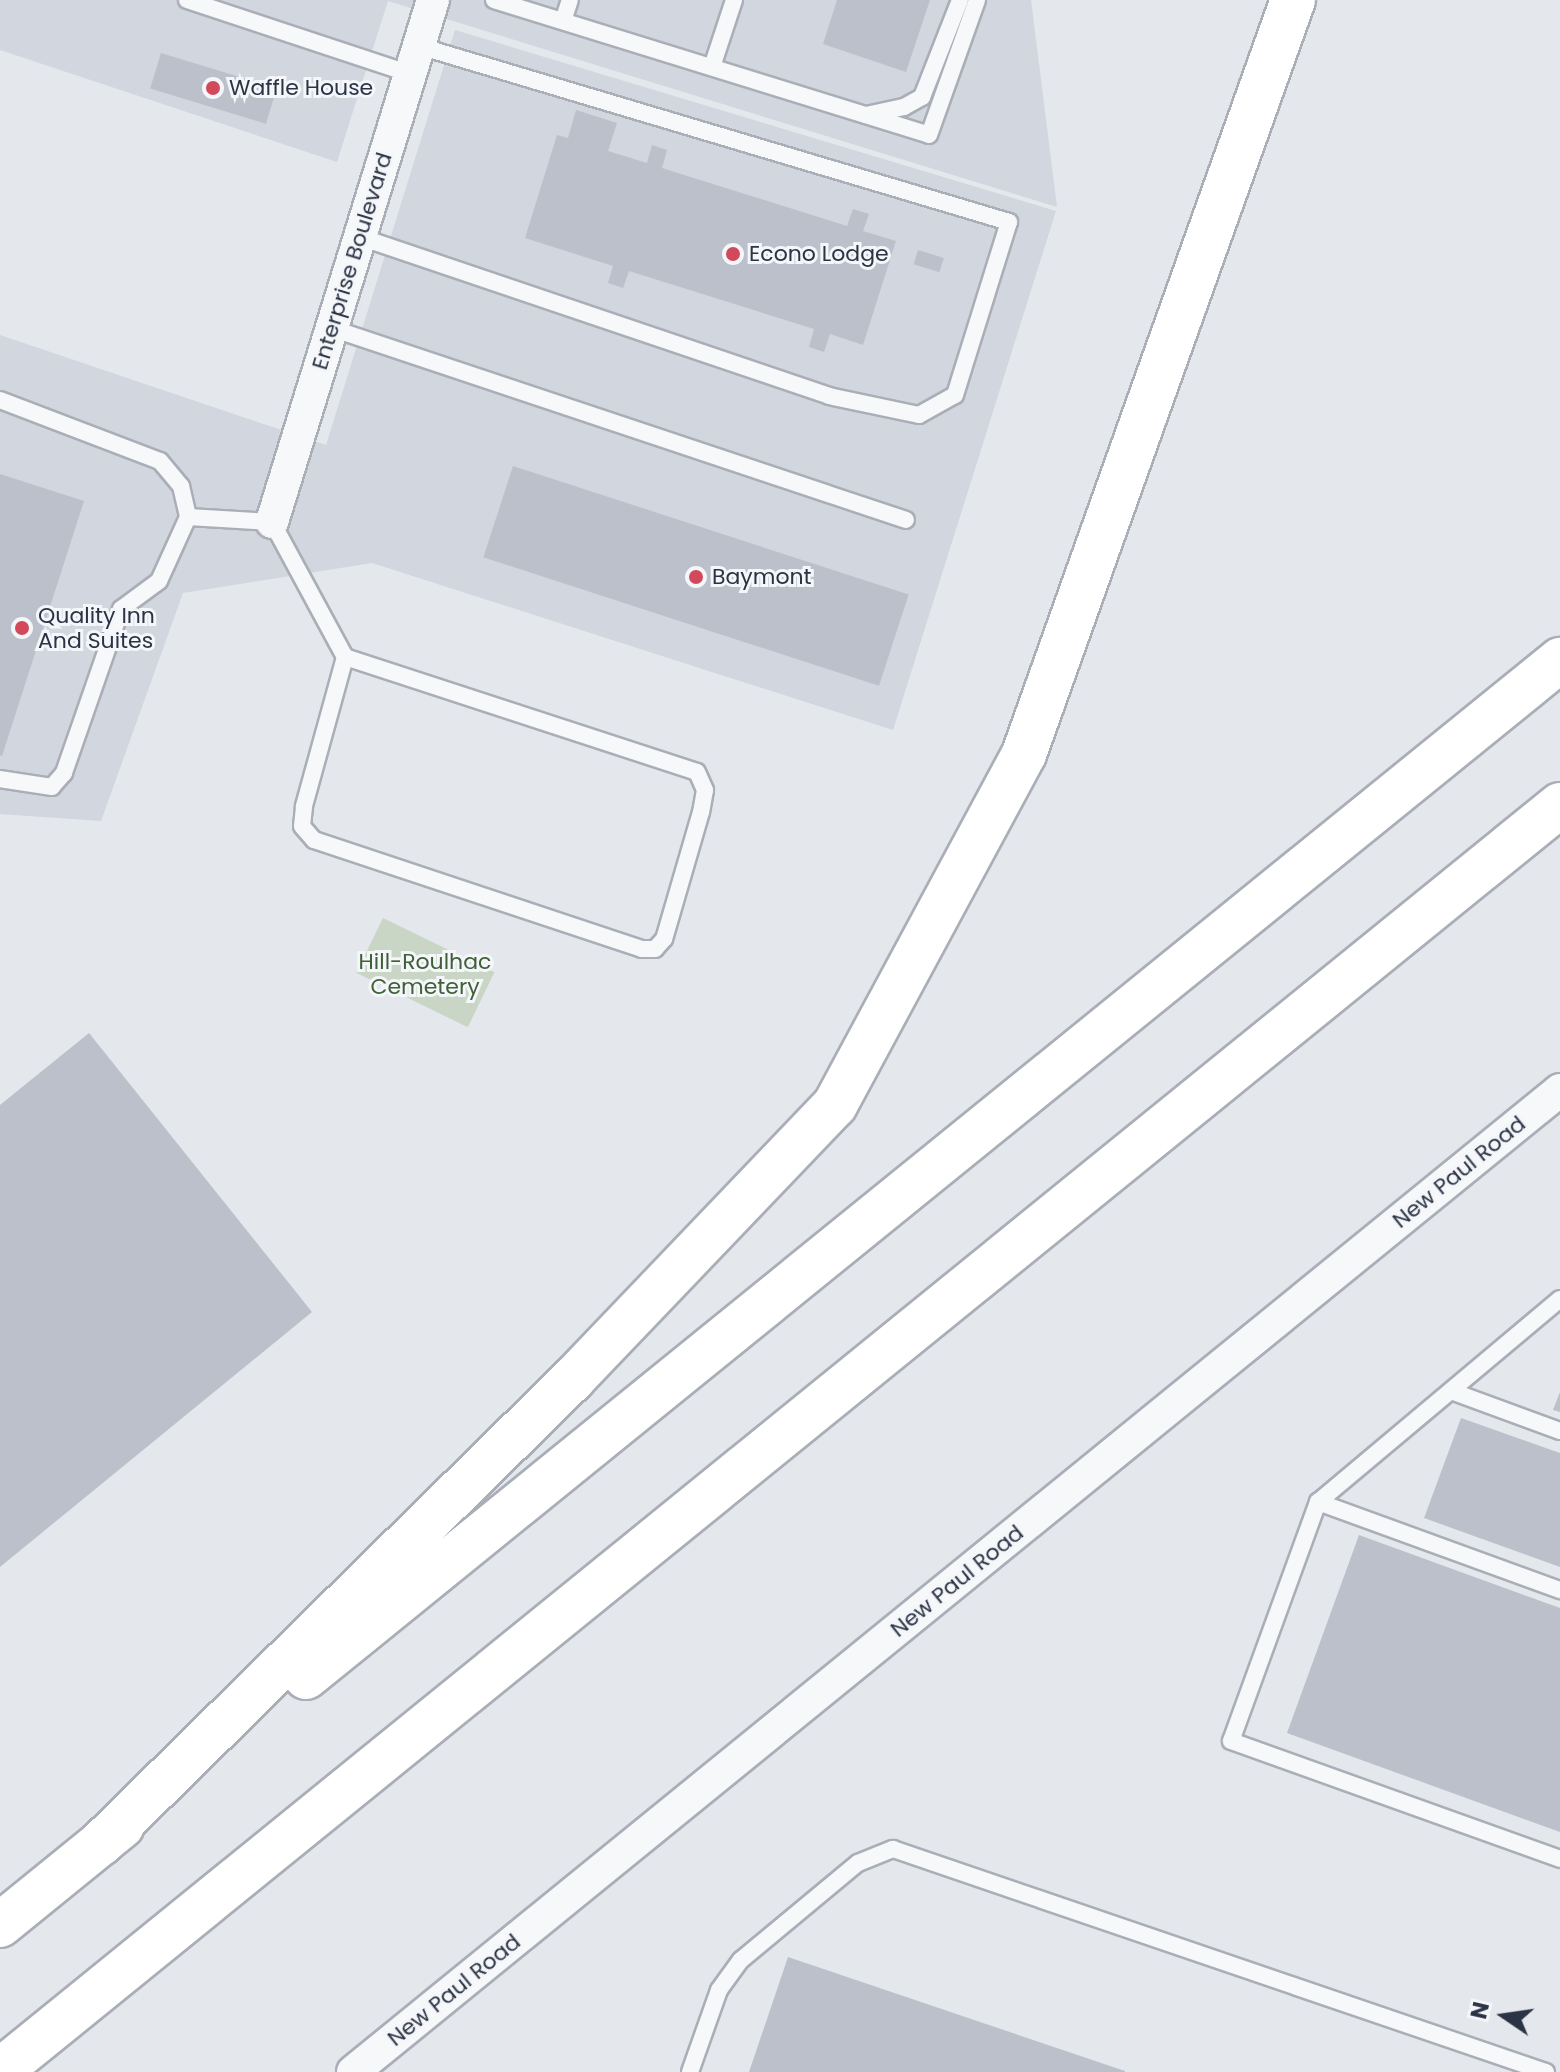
<!DOCTYPE html>
<html>
<head>
<meta charset="utf-8">
<style>
	body { margin:0 }
	#map { position:relative; width:1560px; height:2072px; overflow:hidden; background:#e4e7ec; font-family:Poppins,sans-serif }
	div>[style] { position:absolute }
	.built>* { inset:0; background:#d2d6de }
	.green>* { inset:0; background:#c9d6c5; transform-origin:0 0 }
	.building>* { inset:0; background:#bbc0ca; transform-origin:0 0 }
	.roads { filter:drop-shadow(2px 0 #a9aeb7) drop-shadow(-2px 0 #a9aeb7) drop-shadow(0 2px #a9aeb7) drop-shadow(0 -2px #a9aeb7) }
	.service>* { height:16px; margin:-8px; padding:0 8px; transform-origin:8px; border-radius:8px; background:#f7f8fa }
	.minor>* { height:32px; margin:-16px; padding:0 16px; transform-origin:16px; border-radius:16px; background:#f7f8fa }
	.motorway>* { height:44px; margin:-22px; padding:0 22px; transform-origin:22px; border-radius:22px; background:#fff }
	.dots>* { width:22px; height:22px; translate:-50% -50%; box-sizing:border-box; border:4px solid #f4f6f9; border-radius:50% }
	span { translate:-50% -50%; white-space:nowrap; text-align:center; line-height:1.15; -webkit-text-stroke:6px #f4f6f9; paint-order:stroke }
	.poi-label { font-size:22px; color:#2b3445 }
	.left { translate:0 -50%; text-align:left }
	.street-label { font-size:22px; color:#2b3445 }
	.park-label { font-size:22px; color:#3f6138 }
	.north { position:absolute; left:1464px; top:1976px; width:80px; height:80px; -webkit-text-stroke:6px #f4f6f9; paint-order:stroke; rotate:283deg; font-size:22px; font-weight:700; line-height:32px; text-align:center; color:#2b3445 }
	.north::after { content:''; display:block; margin:auto; width:28px; height:36px; background:#2b3445; clip-path:polygon(50% 0,100% 100%,50% 72%,0 100%) }
</style>
</head>
<body>
<div id="map">
	<div class="built">
		<div style="clip-path:polygon(0 0,1031px 0,1057px 207px,388px 1px,337px 162px,0 50px)"></div>
		<div style="clip-path:polygon(455px 30px,1056px 211px,893px 730px,372px 563px,183px 593px,101px 821px,0 814px,0 335px,326px 445px)"></div>
	</div>
	<div class="green">
		<div style="left:383px;top:918px;width:124px;height:61px;rotate:26deg"></div>
	</div>
	<div class="building">
		<div style="clip-path:polygon(837px 0,930px 0,906px 72px,823px 44px)"></div>
		<div style="left:161px;top:53px;width:121px;height:37px;rotate:17deg"></div>
		<div style="clip-path:polygon(576px 110px,617px 123px,608px 151px,647px 163px,652px 145px,667px 150px,662px 168px,847px 226px,853px 209px,869px 214px,863px 231px,896px 241px,863px 345px,830px 334px,824px 352px,809px 347px,814px 329px,629px 271px,623px 288px,608px 283px,613px 266px,525px 238px,557px 135px,568px 138px)"></div>
		<div style="left:918px;top:250px;width:27px;height:15px;rotate:17deg"></div>
		<div style="left:513px;top:466px;width:416px;height:96px;rotate:18deg"></div>
		<div style="clip-path:polygon(0 474px,84px 501px,2px 756px,0 755px)"></div>
		<div style="clip-path:polygon(89px 1033px,312px 1312px,0 1567px,0 1105px)"></div>
		<div style="clip-path:polygon(1560px 1392px,1560px 1412px,1553px 1410px)"></div>
		<div style="clip-path:polygon(1461px 1418px,1560px 1453px,1560px 1567px,1424px 1518px)"></div>
		<div style="clip-path:polygon(1359px 1535px,1560px 1608px,1560px 1832px,1287px 1733px)"></div>
		<div style="clip-path:polygon(788px 1957px,1125px 2071px,1125px 2072px,749px 2072px)"></div>
	</div>
	<div class="roads">
		<div class="service">
			<div style="left:187px;top:0;width:236px;rotate:18.3deg"></div>
			<div style="left:494px;top:0;width:455px;rotate:17.2deg"></div>
			<div style="left:929px;top:135px;width:143px;rotate:-70.4deg"></div>
			<div style="left:564px;top:18px;width:19px;rotate:-72deg"></div>
			<div style="left:712px;top:67px;width:71px;rotate:-71.8deg"></div>
			<div style="left:866px;top:115px;width:39px;rotate:-12deg"></div>
			<div style="left:904px;top:107px;width:21px;rotate:-29deg"></div>
			<div style="left:922px;top:97px;width:104px;rotate:-68.6deg"></div>
			<div style="left:360px;top:237px;width:495px;rotate:18.7deg"></div>
			<div style="left:829px;top:396px;width:92px;rotate:11.9deg"></div>
			<div style="left:919px;top:415px;width:41px;rotate:-29.1deg"></div>
			<div style="left:955px;top:395px;width:181px;rotate:-72.7deg"></div>
			<div style="left:1009px;top:222px;width:616px;rotate:-163.39deg"></div>
			<div style="left:331px;top:328px;width:606px;rotate:18.46deg"></div>
			<div style="left:0;top:400px;width:171px;rotate:20.9deg"></div>
			<div style="left:160px;top:461px;width:33px;rotate:50deg"></div>
			<div style="left:181px;top:486px;width:32px;rotate:77deg"></div>
			<div style="left:188px;top:517px;width:70px;rotate:114.4deg"></div>
			<div style="left:159px;top:581px;width:47px;rotate:143.6deg"></div>
			<div style="left:121px;top:609px;width:174px;rotate:109.2deg"></div>
			<div style="left:64px;top:773px;width:18px;rotate:131deg"></div>
			<div style="left:52px;top:787px;width:53px;rotate:-171.3deg"></div>
			<div style="left:188px;top:517px;width:84px;rotate:3.4deg"></div>
			<div style="left:272px;top:522px;width:153px;rotate:61.6deg"></div>
			<div style="left:345px;top:657px;width:370px;rotate:18.1deg"></div>
			<div style="left:697px;top:772px;width:20px;rotate:66deg"></div>
			<div style="left:705px;top:790px;width:22px;rotate:100deg"></div>
			<div style="left:701px;top:812px;width:132px;rotate:106.2deg"></div>
			<div style="left:664px;top:939px;width:13px;rotate:132deg"></div>
			<div style="left:655px;top:949px;width:13px;rotate:180deg"></div>
			<div style="left:642px;top:949px;width:346px;rotate:-161.6deg"></div>
			<div style="left:314px;top:840px;width:18px;rotate:-131deg"></div>
			<div style="left:302px;top:826px;width:20px;rotate:-84deg"></div>
			<div style="left:304px;top:806px;width:155px;rotate:-74.6deg"></div>
			<div style="left:1560px;top:1299px;width:316px;rotate:140deg"></div>
			<div style="left:1318px;top:1502px;width:254px;rotate:110deg"></div>
			<div style="left:1231px;top:1741px;width:350px;rotate:19.7deg"></div>
			<div style="left:1451px;top:1391px;width:116px;rotate:20.2deg"></div>
			<div style="left:1318px;top:1502px;width:258px;rotate:20deg"></div>
			<div style="left:690px;top:2072px;width:87px;rotate:-70.5deg"></div>
			<div style="left:719px;top:1990px;width:37px;rotate:-54deg"></div>
			<div style="left:741px;top:1960px;width:152px;rotate:-39.7deg"></div>
			<div style="left:858px;top:1863px;width:38px;rotate:-22deg"></div>
			<div style="left:893px;top:1849px;width:690px;rotate:18.86deg"></div>
		</div>
		<div class="minor">
			<div style="left:272px;top:522px;width:546px;rotate:-72.86deg"></div>
			<div style="left:353px;top:2072px;width:1556px;rotate:-39.13deg"></div>
		</div>
		<div class="motorway">
			<div style="left:306px;top:1677px;width:1615px;rotate:-39.04deg"></div>
			<div style="left:101px;top:1843px;width:662px;rotate:-44.51deg"></div>
			<div style="left:573px;top:1379px;width:379px;rotate:-46.3deg"></div>
			<div style="left:835px;top:1105px;width:399px;rotate:-61.7deg"></div>
			<div style="left:1024px;top:754px;width:801px;rotate:-70.37deg"></div>
			<div style="left:0;top:1925px;width:157px;rotate:-39.1deg"></div>
			<div style="left:0;top:2071px;width:2009px;rotate:-39.06deg"></div>
		</div>
	</div>
	<div class="dots">
		<div style="left:213px;top:88px;background:#d1495b"></div>
		<div style="left:733px;top:254px;background:#d1495b"></div>
		<div style="left:696px;top:577px;background:#d1495b"></div>
		<div style="left:22px;top:628px;background:#d1495b"></div>
	</div>
	<div class="poi-label">
		<span class="left" style="left:229px;top:88px">Waffle House</span>
		<span class="left" style="left:749px;top:254px">Econo Lodge</span>
		<span class="left" style="left:712px;top:577px">Baymont</span>
		<span class="left" style="left:38px;top:628px">Quality Inn<br>And Suites</span>
	</div>
	<div class="street-label">
		<span style="left:352px;top:261px;rotate:-73deg">Enterprise Boulevard</span>
		<span style="left:1459px;top:1172px;rotate:-39deg">New Paul Road</span>
		<span style="left:957px;top:1581px;rotate:-39deg">New Paul Road</span>
		<span style="left:454px;top:1990px;rotate:-39deg">New Paul Road</span>
	</div>
	<div class="park-label">
		<span style="left:425px;top:974px">Hill-Roulhac<br>Cemetery</span>
	</div>
	<div class="north">N</div>
</div>
</body>
</html>
